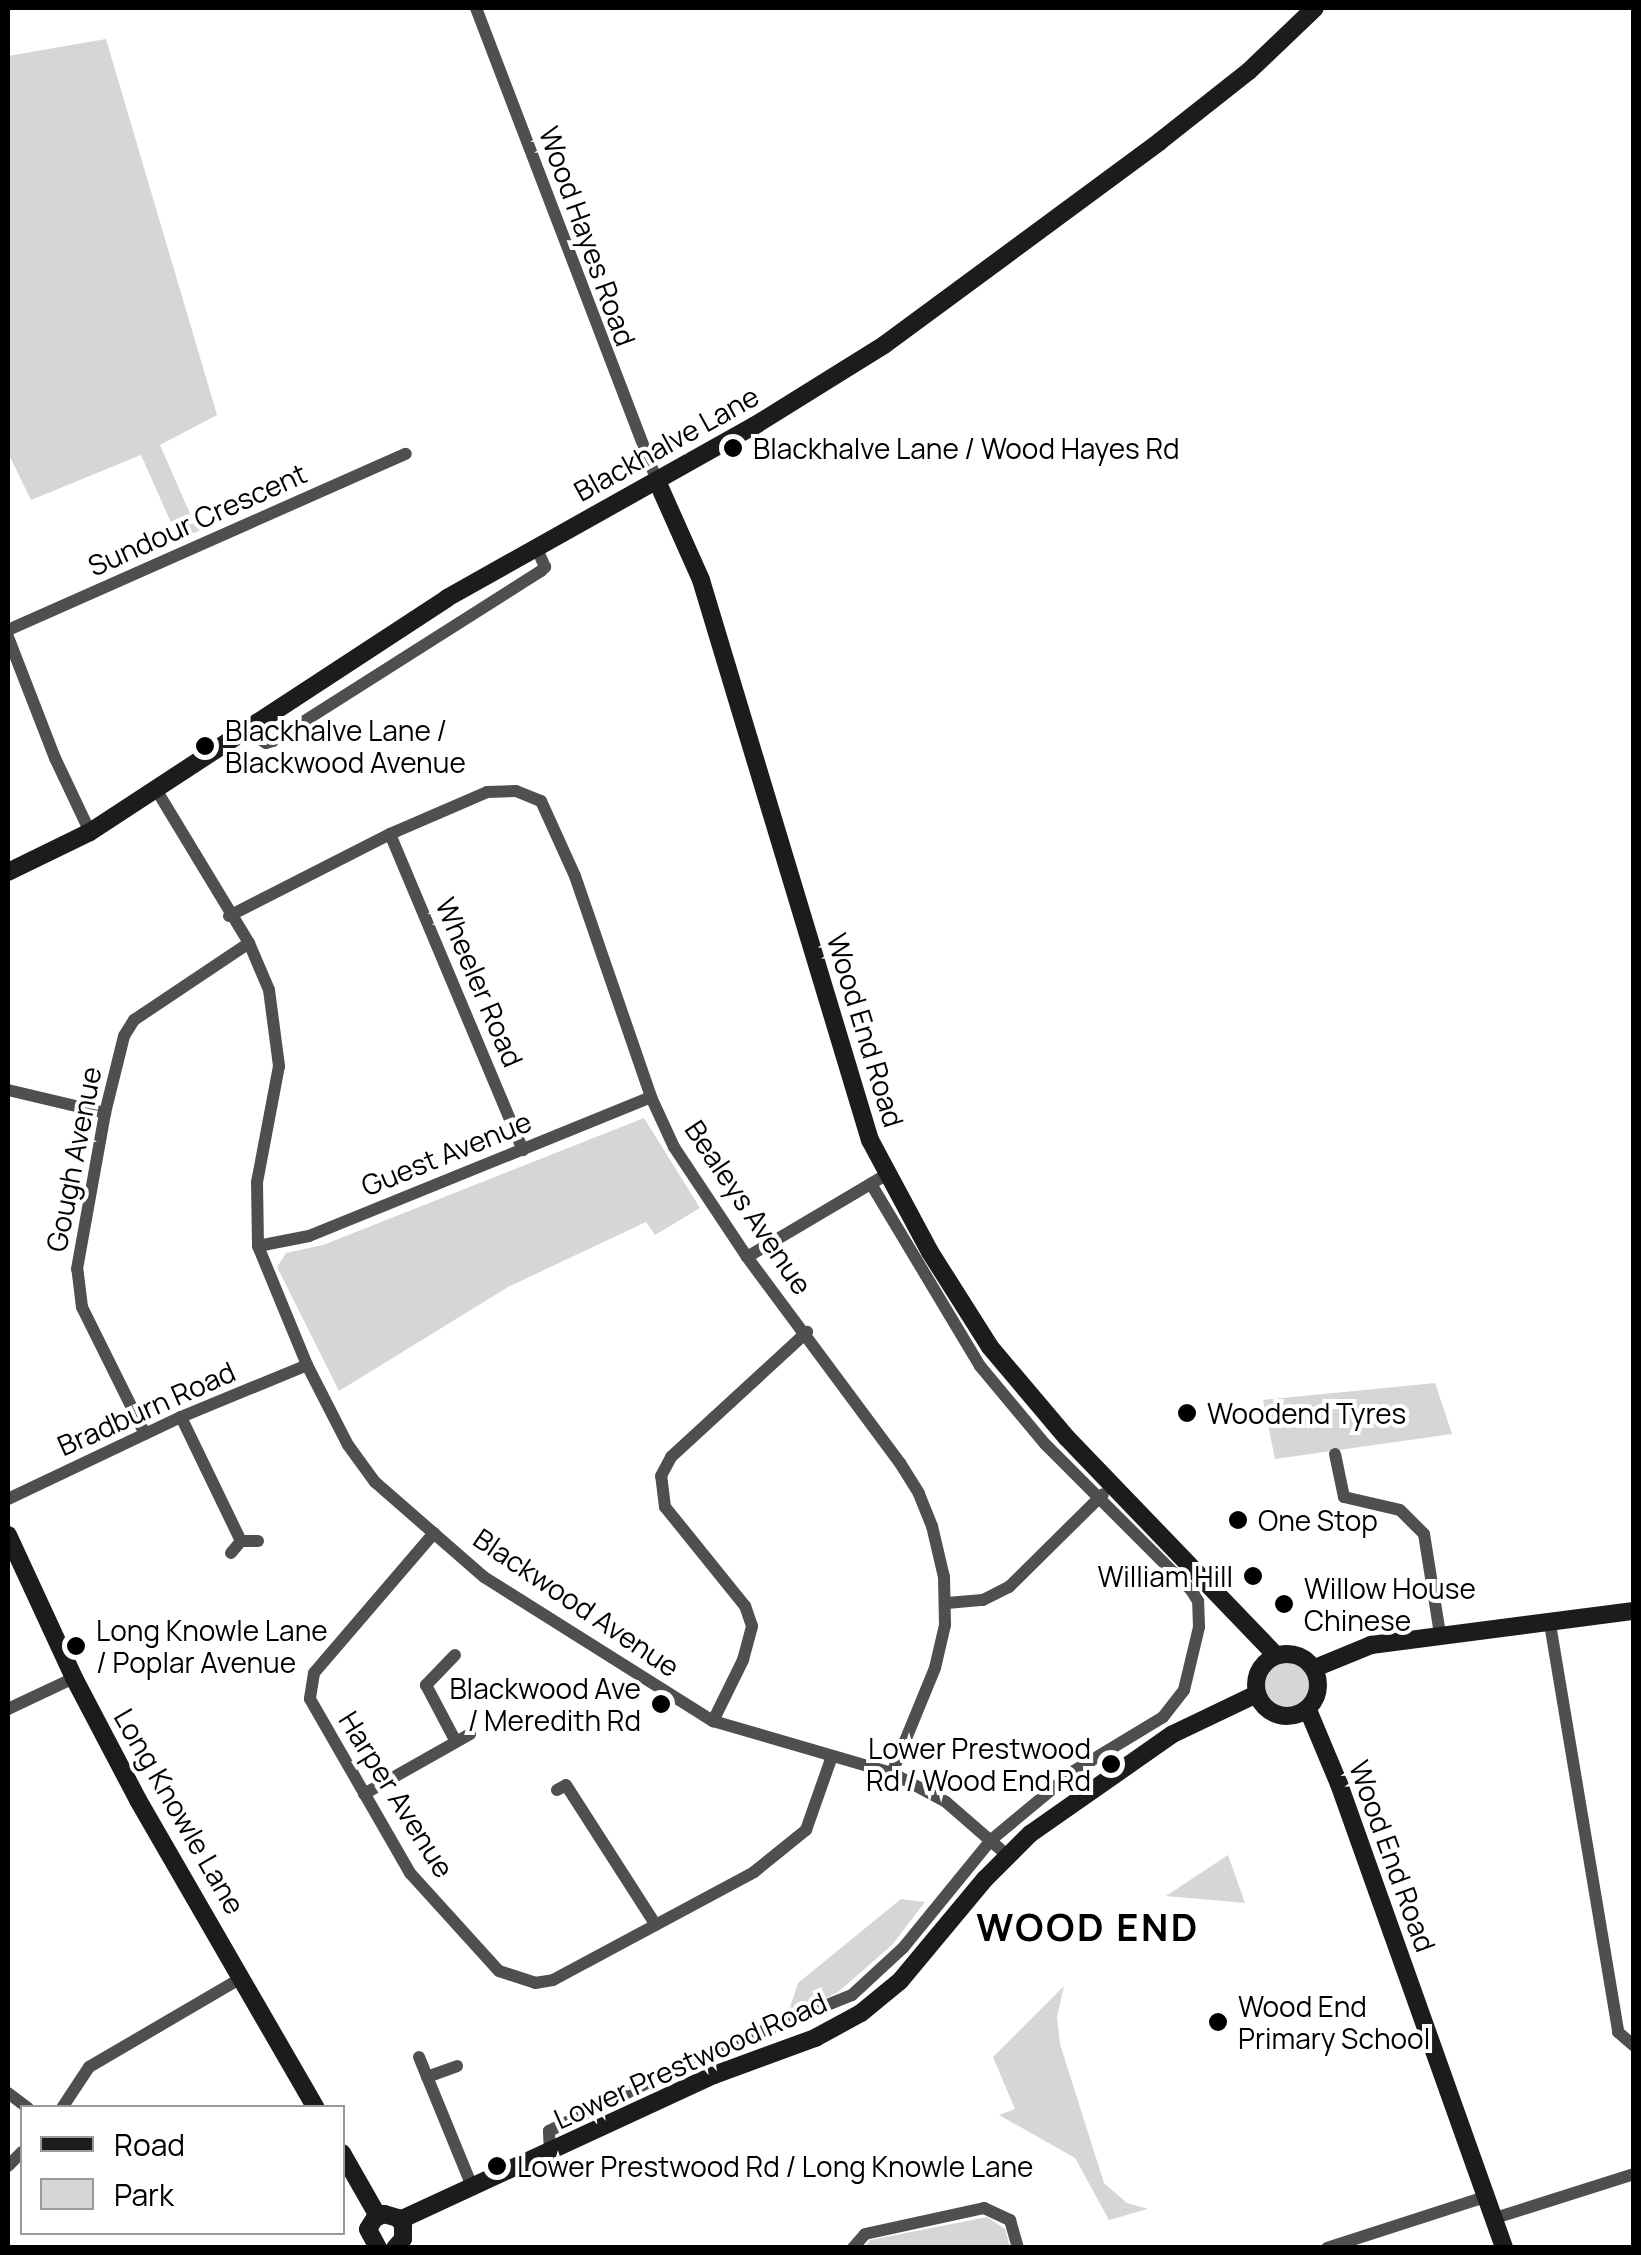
<!DOCTYPE html>
<html>
<head>
<meta charset="utf-8">
<style>
	body { margin:0 }
	#map { position:relative; width:1641px; height:2255px; overflow:hidden; background:#fff; font-family:Manrope,sans-serif }
	div>[style] { position:absolute }
	.green>* { inset:0; background:#d6d6d6 }
	.round { border-radius:50% }
	.street>* { height:12px; margin:-6px; padding:0 6px; transform-origin:6px; border-radius:6px; background:#4f4f4f }
	.secondary>* { height:18px; margin:-9px; padding:0 9px; transform-origin:9px; border-radius:9px; background:#1c1c1c }
	.secondary>.ring { margin:-9px; padding:0; box-sizing:content-box; background:none; border:18px solid #1c1c1c; border-radius:50% }
	.dots>* { width:28px; height:28px; translate:-50% -50%; box-sizing:border-box; border:5px solid #fff; border-radius:50% }
	span { translate:-50% -50%; white-space:nowrap; text-align:center; line-height:1.15; -webkit-text-stroke:8px #fff; paint-order:stroke }
	.street-label { font-size:28px; color:#000 }
	.poi-label { font-size:28px; color:#000 }
	.left { translate:0 -50%; text-align:left }
	.right { translate:-100% -50%; text-align:right }
	.district-label { font-size:38px; color:#000; font-weight:700; letter-spacing:2.5px }
	.frame { position:absolute; inset:0; border:10px solid #000; pointer-events:none }
	.legend { position:absolute; left:20px; top:2105px; width:325px; height:130px; box-sizing:border-box; background:#fff; border:2px solid #999; margin:0; padding:12px 18px; list-style:none; font-size:30px; color:#000 }
	.legend li { display:flex; align-items:center; gap:20px; height:50px }
	.legend b { width:50px; border:2px solid #999 }
</style>
</head>
<body>
<div id="map">
	<div class="green">
		<div style="clip-path:polygon(106px 39px,217px 415px,160px 445px,195px 525px,205px 528px,172px 543px,176px 534px,141px 455px,31px 500px,8px 453px,8px 56px)"></div>
		<div style="clip-path:polygon(644px 1118px,700px 1208px,655px 1235px,646px 1222px,508px 1287px,339px 1391px,277px 1267px,286px 1253px,323px 1245px)"></div>
		<div style="clip-path:polygon(1435px 1383px,1452px 1434px,1275px 1459px,1263px 1400px)"></div>
		<div class="round" style="left:1264px;top:1661px;width:48px;height:48px"></div>
		<div style="clip-path:polygon(1228px 1855px,1245px 1903px,1166px 1896px)"></div>
		<div style="clip-path:polygon(901px 1899px,925px 1902px,892px 1945px,838px 1992px,793px 2015px,788px 2013px,798px 1983px)"></div>
		<div style="clip-path:polygon(1064px 1986px,1057px 2017px,1060px 2044px,1104px 2183px,1127px 2203px,1148px 2209px,1109px 2220px,1075px 2158px,999px 2115px,1015px 2109px,993px 2057px)"></div>
		<div style="clip-path:polygon(987px 2217px,1005px 2229px,1010px 2247px,864px 2248px,870px 2240px)"></div>
	</div>
	<div class="street">
		<div style="left:476px;top:8px;width:506px;rotate:69.06deg"></div>
		<div style="left:8px;top:630px;width:435px;rotate:-23.9deg"></div>
		<div style="left:8px;top:637px;width:130px;rotate:68.8deg"></div>
		<div style="left:55px;top:758px;width:82px;rotate:64.7deg"></div>
		<div style="left:248px;top:732px;width:21px;rotate:31deg"></div>
		<div style="left:266px;top:743px;width:7px;rotate:-16deg"></div>
		<div style="left:273px;top:741px;width:317px;rotate:-32.4deg"></div>
		<div style="left:541px;top:571px;width:6px;rotate:-45deg"></div>
		<div style="left:545px;top:567px;width:22px;rotate:-114deg"></div>
		<div style="left:157px;top:791px;width:178px;rotate:58.8deg"></div>
		<div style="left:249px;top:943px;width:51px;rotate:66.9deg"></div>
		<div style="left:269px;top:990px;width:77px;rotate:82.5deg"></div>
		<div style="left:279px;top:1066px;width:118px;rotate:100.7deg"></div>
		<div style="left:257px;top:1182px;width:64px;rotate:89.1deg"></div>
		<div style="left:258px;top:1246px;width:129px;rotate:67.6deg"></div>
		<div style="left:307px;top:1365px;width:90px;rotate:62.9deg"></div>
		<div style="left:348px;top:1445px;width:46px;rotate:53.9deg"></div>
		<div style="left:375px;top:1482px;width:145px;rotate:41.1deg"></div>
		<div style="left:484px;top:1577px;width:271px;rotate:32.2deg"></div>
		<div style="left:713px;top:1721px;width:186px;rotate:16.2deg"></div>
		<div style="left:892px;top:1773px;width:61px;rotate:28.2deg"></div>
		<div style="left:946px;top:1802px;width:81px;rotate:41deg"></div>
		<div style="left:390px;top:834px;width:343px;rotate:67.2deg"></div>
		<div style="left:229px;top:916px;width:181px;rotate:-27deg"></div>
		<div style="left:390px;top:834px;width:106px;rotate:-23.4deg"></div>
		<div style="left:487px;top:792px;width:29px;rotate:-2deg"></div>
		<div style="left:516px;top:791px;width:27px;rotate:22deg"></div>
		<div style="left:541px;top:801px;width:82px;rotate:65.6deg"></div>
		<div style="left:575px;top:876px;width:234px;rotate:71deg"></div>
		<div style="left:651px;top:1097px;width:55px;rotate:65.3deg"></div>
		<div style="left:674px;top:1147px;width:132px;rotate:56.4deg"></div>
		<div style="left:747px;top:1257px;width:257px;rotate:53.4deg"></div>
		<div style="left:900px;top:1463px;width:36px;rotate:58deg"></div>
		<div style="left:919px;top:1494px;width:35px;rotate:68deg"></div>
		<div style="left:932px;top:1526px;width:52px;rotate:76.8deg"></div>
		<div style="left:944px;top:1577px;width:48px;rotate:88.8deg"></div>
		<div style="left:945px;top:1625px;width:44px;rotate:103.1deg"></div>
		<div style="left:935px;top:1668px;width:113px;rotate:112.3deg"></div>
		<div style="left:8px;top:1090px;width:100px;rotate:13.3deg"></div>
		<div style="left:258px;top:1246px;width:52px;rotate:-11.1deg"></div>
		<div style="left:309px;top:1236px;width:369px;rotate:-22.1deg"></div>
		<div style="left:747px;top:1257px;width:165px;rotate:-30.6deg"></div>
		<div style="left:181px;top:1417px;width:138px;rotate:64.2deg"></div>
		<div style="left:145px;top:1434px;width:142px;rotate:-116.4deg"></div>
		<div style="left:82px;top:1307px;width:38px;rotate:-97deg"></div>
		<div style="left:77px;top:1269px;width:158px;rotate:-79.8deg"></div>
		<div style="left:105px;top:1113px;width:79px;rotate:-76.1deg"></div>
		<div style="left:124px;top:1036px;width:19px;rotate:-58deg"></div>
		<div style="left:134px;top:1020px;width:138px;rotate:-33.8deg"></div>
		<div style="left:1335px;top:1454px;width:44px;rotate:78.2deg"></div>
		<div style="left:1344px;top:1497px;width:57px;rotate:13.1deg"></div>
		<div style="left:1400px;top:1510px;width:34px;rotate:45deg"></div>
		<div style="left:1424px;top:1534px;width:101px;rotate:80.9deg"></div>
		<div style="left:8px;top:1499px;width:191px;rotate:-25.4deg"></div>
		<div style="left:181px;top:1417px;width:136px;rotate:-22.4deg"></div>
		<div style="left:434px;top:1533px;width:184px;rotate:130.6deg"></div>
		<div style="left:314px;top:1673px;width:26px;rotate:99deg"></div>
		<div style="left:310px;top:1699px;width:201px;rotate:60.1deg"></div>
		<div style="left:410px;top:1873px;width:132px;rotate:47.8deg"></div>
		<div style="left:499px;top:1971px;width:38px;rotate:18deg"></div>
		<div style="left:535px;top:1983px;width:18px;rotate:-9deg"></div>
		<div style="left:553px;top:1980px;width:228px;rotate:-28.2deg"></div>
		<div style="left:754px;top:1872px;width:67px;rotate:-38.9deg"></div>
		<div style="left:806px;top:1830px;width:78px;rotate:-70.6deg"></div>
		<div style="left:231px;top:1553px;width:16px;rotate:-50deg"></div>
		<div style="left:241px;top:1541px;width:17px"></div>
		<div style="left:947px;top:1603px;width:36px;rotate:-5deg"></div>
		<div style="left:983px;top:1600px;width:29px;rotate:-27deg"></div>
		<div style="left:1009px;top:1587px;width:132px;rotate:-44.7deg"></div>
		<div style="left:1550px;top:1624px;width:414px;rotate:80.5deg"></div>
		<div style="left:1618px;top:2032px;width:21px;rotate:41deg"></div>
		<div style="left:455px;top:1655px;width:42px;rotate:134deg"></div>
		<div style="left:426px;top:1685px;width:64px;rotate:62.2deg"></div>
		<div style="left:8px;top:1709px;width:73px;rotate:-25.2deg"></div>
		<div style="left:713px;top:1721px;width:68px;rotate:-63.8deg"></div>
		<div style="left:743px;top:1660px;width:35px;rotate:-75deg"></div>
		<div style="left:752px;top:1626px;width:21px;rotate:-109deg"></div>
		<div style="left:745px;top:1606px;width:127px;rotate:-128.9deg"></div>
		<div style="left:665px;top:1507px;width:31px;rotate:-97deg"></div>
		<div style="left:661px;top:1476px;width:21px;rotate:-62deg"></div>
		<div style="left:671px;top:1457px;width:185px;rotate:-42.6deg"></div>
		<div style="left:557px;top:1790px;width:10px;rotate:-29deg"></div>
		<div style="left:566px;top:1785px;width:166px;rotate:57.3deg"></div>
		<div style="left:364px;top:1794px;width:122px;rotate:-29.5deg"></div>
		<div style="left:419px;top:2057px;width:139px;rotate:67.7deg"></div>
		<div style="left:427px;top:2077px;width:32px;rotate:-20deg"></div>
		<div style="left:8px;top:2093px;width:25px;rotate:37deg"></div>
		<div style="left:62px;top:2108px;width:49px;rotate:-56.6deg"></div>
		<div style="left:89px;top:2067px;width:178px;rotate:-30.3deg"></div>
		<div style="left:550px;top:2152px;width:21px;rotate:-93deg"></div>
		<div style="left:549px;top:2131px;width:175px;rotate:-26.1deg"></div>
		<div style="left:706px;top:2054px;width:157px;rotate:-22deg"></div>
		<div style="left:852px;top:1995px;width:69px;rotate:-42.7deg"></div>
		<div style="left:903px;top:1948px;width:139px;rotate:-50.8deg"></div>
		<div style="left:991px;top:1840px;width:108px;rotate:-39.7deg"></div>
		<div style="left:1074px;top:1771px;width:104px;rotate:-31.2deg"></div>
		<div style="left:1163px;top:1717px;width:34px;rotate:-52deg"></div>
		<div style="left:1184px;top:1690px;width:65px;rotate:-76.6deg"></div>
		<div style="left:1199px;top:1627px;width:26px;rotate:-92deg"></div>
		<div style="left:1198px;top:1601px;width:13px;rotate:-122deg"></div>
		<div style="left:1191px;top:1590px;width:206px;rotate:-135deg"></div>
		<div style="left:1045px;top:1444px;width:102px;rotate:-129.8deg"></div>
		<div style="left:980px;top:1366px;width:212px;rotate:-120.9deg"></div>
		<div style="left:8px;top:2166px;width:20px;rotate:-45deg"></div>
		<div style="left:1492px;top:2219px;width:149px;rotate:-17.6deg"></div>
		<div style="left:853px;top:2248px;width:18px;rotate:-49deg"></div>
		<div style="left:865px;top:2234px;width:122px;rotate:-12.3deg"></div>
		<div style="left:984px;top:2208px;width:29px;rotate:25deg"></div>
		<div style="left:1010px;top:2220px;width:29px;rotate:74deg"></div>
		<div style="left:1327px;top:2248px;width:166px;rotate:-17.9deg"></div>
	</div>
	<div class="secondary">
		<div style="left:657px;top:481px;width:108px;rotate:66deg"></div>
		<div style="left:701px;top:580px;width:585px;rotate:73.21deg"></div>
		<div style="left:870px;top:1140px;width:127px;rotate:61.8deg"></div>
		<div style="left:930px;top:1252px;width:112px;rotate:57.7deg"></div>
		<div style="left:990px;top:1347px;width:119px;rotate:49.8deg"></div>
		<div style="left:1067px;top:1438px;width:301px;rotate:46.1deg"></div>
		<div style="left:8px;top:872px;width:91px;rotate:-26deg"></div>
		<div style="left:90px;top:832px;width:427px;rotate:-33.2deg"></div>
		<div style="left:447px;top:598px;width:352px;rotate:-29.3deg"></div>
		<div style="left:754px;top:426px;width:153px;rotate:-31.9deg"></div>
		<div style="left:884px;top:345px;width:342px;rotate:-36.4deg"></div>
		<div style="left:1159px;top:142px;width:115px;rotate:-38.3deg"></div>
		<div style="left:1249px;top:71px;width:91px;rotate:-43.7deg"></div>
		<div style="left:8px;top:1535px;width:157px;rotate:65.2deg"></div>
		<div style="left:74px;top:1678px;width:138px;rotate:62.3deg"></div>
		<div style="left:138px;top:1800px;width:356px;rotate:60deg"></div>
		<div class="ring" style="left:1256px;top:1654px;width:44px;height:44px"></div>
		<div style="left:1315px;top:1668px;width:61px;rotate:-22.3deg"></div>
		<div style="left:1371px;top:1645px;width:265px;rotate:-7.4deg"></div>
		<div style="left:1308px;top:1710px;width:80px;rotate:67.3deg"></div>
		<div style="left:1339px;top:1784px;width:492px;rotate:70.4deg"></div>
		<div style="left:342px;top:2153px;width:73px;rotate:60.3deg"></div>
		<div style="left:400px;top:2220px;width:346px;rotate:-24.8deg"></div>
		<div style="left:714px;top:2075px;width:108px;rotate:-20.1deg"></div>
		<div style="left:815px;top:2038px;width:52px;rotate:-28.5deg"></div>
		<div style="left:861px;top:2013px;width:50px;rotate:-39.4deg"></div>
		<div style="left:900px;top:1981px;width:133px;rotate:-50.2deg"></div>
		<div style="left:985px;top:1879px;width:64px;rotate:-45deg"></div>
		<div style="left:1030px;top:1834px;width:174px;rotate:-35deg"></div>
		<div style="left:1173px;top:1734px;width:93px;rotate:-25.5deg"></div>
		<div style="left:378px;top:2248px;width:21px;rotate:-118deg"></div>
		<div style="left:368px;top:2229px;width:13px;rotate:-58deg"></div>
		<div style="left:375px;top:2218px;width:10px;rotate:-24deg"></div>
		<div style="left:384px;top:2214px;width:15px;rotate:16deg"></div>
		<div style="left:398px;top:2218px;width:9px;rotate:54deg"></div>
		<div style="left:403px;top:2225px;width:14px;rotate:90deg"></div>
		<div style="left:403px;top:2239px;width:12px;rotate:132deg"></div>
	</div>
	<div class="dots">
		<div style="left:733px;top:448px;background:#000"></div>
		<div style="left:205px;top:746px;background:#000"></div>
		<div style="left:1187px;top:1413px;background:#000"></div>
		<div style="left:1238px;top:1520px;background:#000"></div>
		<div style="left:1253px;top:1576px;background:#000"></div>
		<div style="left:1284px;top:1604px;background:#000"></div>
		<div style="left:76px;top:1646px;background:#000"></div>
		<div style="left:661px;top:1704px;background:#000"></div>
		<div style="left:1111px;top:1764px;background:#000"></div>
		<div style="left:1218px;top:2022px;background:#000"></div>
		<div style="left:497px;top:2166px;background:#000"></div>
	</div>
	<div class="street-label">
		<span style="left:588px;top:236px;rotate:70deg">Wood Hayes Road</span>
		<span style="left:666px;top:443px;rotate:-29deg">Blackhalve Lane</span>
		<span style="left:197px;top:519px;rotate:-24deg">Sundour Crescent</span>
		<span style="left:480px;top:982px;rotate:67deg">Wheeler Road</span>
		<span style="left:866px;top:1030px;rotate:73deg">Wood End Road</span>
		<span style="left:446px;top:1153px;rotate:-22deg">Guest Avenue</span>
		<span style="left:73px;top:1159px;rotate:-79deg">Gough Avenue</span>
		<span style="left:749px;top:1207px;rotate:56deg">Bealeys Avenue</span>
		<span style="left:146px;top:1408px;rotate:-24deg">Bradburn Road</span>
		<span style="left:577px;top:1602px;rotate:34deg">Blackwood Avenue</span>
		<span style="left:397px;top:1794px;rotate:58deg">Harper Avenue</span>
		<span style="left:180px;top:1811px;rotate:60deg">Long Knowle Lane</span>
		<span style="left:1393px;top:1856px;rotate:70deg">Wood End Road</span>
		<span style="left:690px;top:2060px;rotate:-24deg">Lower Prestwood Road</span>
	</div>
	<div class="poi-label">
		<span class="left" style="left:753px;top:448px">Blackhalve Lane / Wood Hayes Rd</span>
		<span class="left" style="left:225px;top:746px">Blackhalve Lane /<br>Blackwood Avenue</span>
		<span class="left" style="left:1207px;top:1413px">Woodend Tyres</span>
		<span class="left" style="left:1258px;top:1520px">One Stop</span>
		<span class="right" style="left:1233px;top:1576px">William Hill</span>
		<span class="left" style="left:1304px;top:1604px">Willow House<br>Chinese</span>
		<span class="left" style="left:96px;top:1646px">Long Knowle Lane<br>/ Poplar Avenue</span>
		<span class="right" style="left:641px;top:1704px">Blackwood Ave<br>/ Meredith Rd</span>
		<span class="right" style="left:1091px;top:1764px">Lower Prestwood<br>Rd / Wood End Rd</span>
		<span class="left" style="left:1238px;top:2022px">Wood End<br>Primary School</span>
		<span class="left" style="left:517px;top:2166px">Lower Prestwood Rd / Long Knowle Lane</span>
	</div>
	<div class="district-label">
		<span style="left:1088px;top:1927px">WOOD END</span>
	</div>
	<div class="frame"></div>
	<ul class="legend">
	<li><b style="height:12px;background:#1c1c1c"></b>Road</li>
	<li><b style="height:28px;background:#d6d6d6"></b>Park</li>
	</ul>
</div>
</body>
</html>
